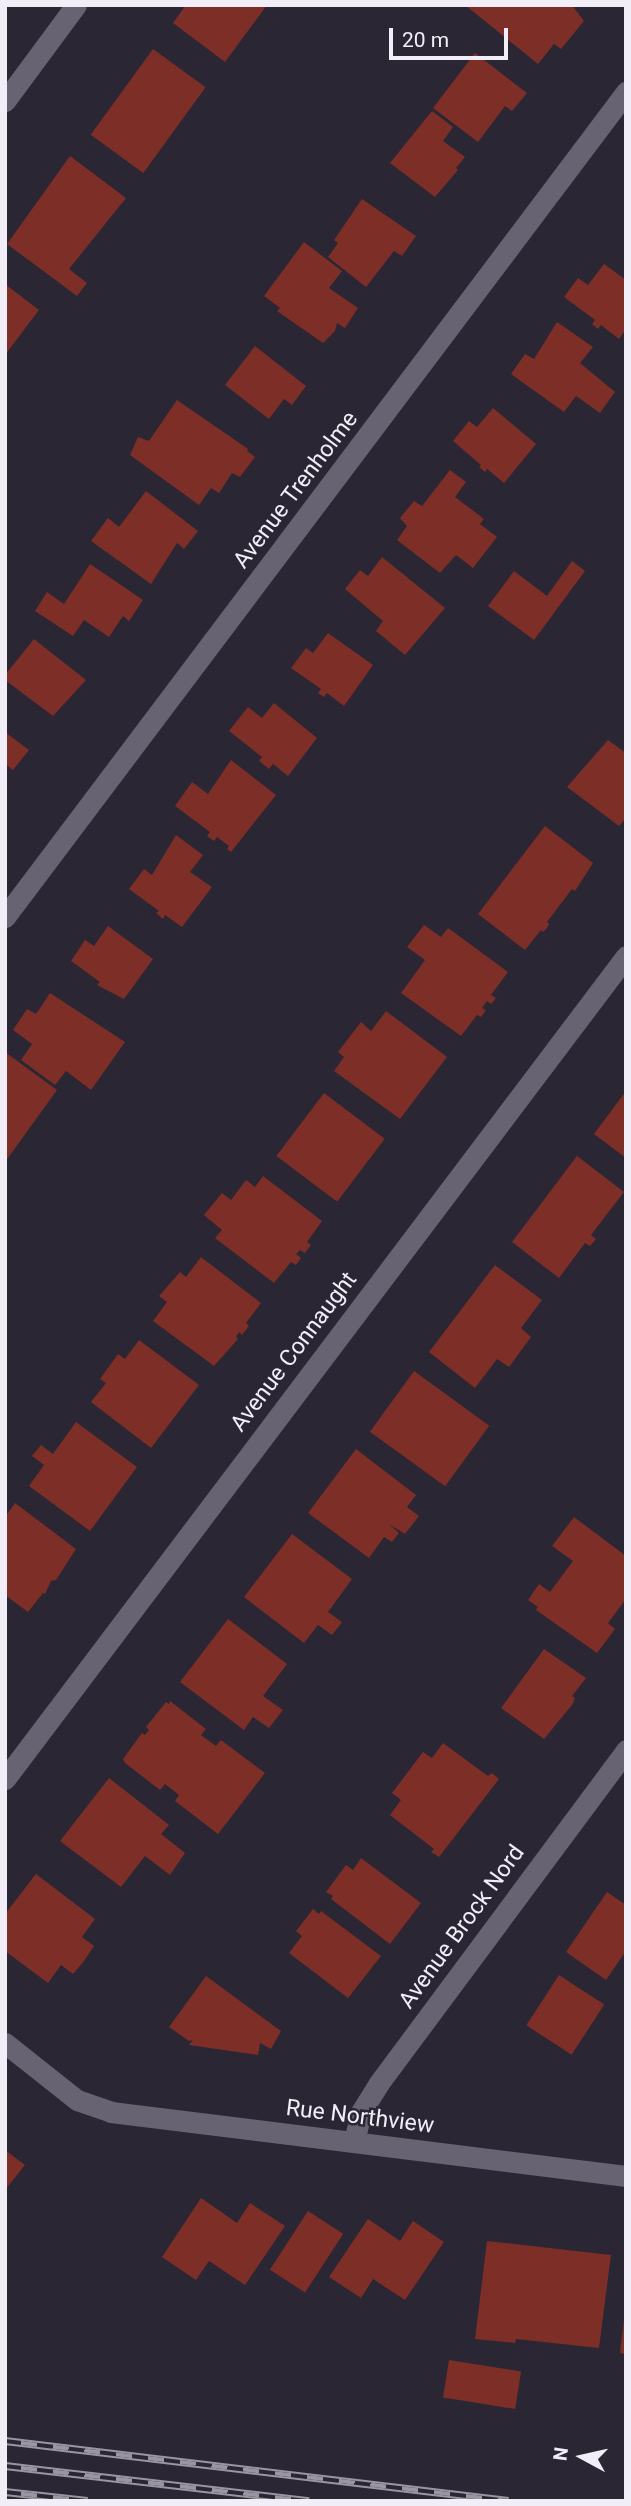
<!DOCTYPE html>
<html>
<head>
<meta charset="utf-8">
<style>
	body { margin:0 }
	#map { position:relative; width:631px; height:2506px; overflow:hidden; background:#2b2634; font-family:Roboto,sans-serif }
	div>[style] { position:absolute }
	.building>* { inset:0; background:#7c2e27; transform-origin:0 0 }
	.minor>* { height:21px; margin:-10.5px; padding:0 10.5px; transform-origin:10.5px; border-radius:10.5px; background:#686373 }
	.rail>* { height:8px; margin-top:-4px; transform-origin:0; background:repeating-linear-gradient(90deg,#2b2634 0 16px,#9996a1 0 32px); box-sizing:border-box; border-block:2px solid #9996a1 }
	span { translate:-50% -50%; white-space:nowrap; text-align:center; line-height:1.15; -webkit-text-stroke:5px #2b2634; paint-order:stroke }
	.street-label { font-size:23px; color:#f1eef8 }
	.frame { position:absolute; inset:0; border:7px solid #f1eef8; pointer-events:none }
	.north { position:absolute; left:547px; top:2422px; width:70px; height:70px; -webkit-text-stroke:5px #2b2634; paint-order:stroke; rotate:278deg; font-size:19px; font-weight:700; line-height:28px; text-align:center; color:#f1eef8 }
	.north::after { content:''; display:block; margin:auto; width:24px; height:32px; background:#f1eef8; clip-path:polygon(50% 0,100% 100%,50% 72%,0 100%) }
	.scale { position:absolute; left:389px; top:28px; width:119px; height:32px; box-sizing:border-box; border:4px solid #f1eef8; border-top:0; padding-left:9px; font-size:21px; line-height:24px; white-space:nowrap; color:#f1eef8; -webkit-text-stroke:5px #2b2634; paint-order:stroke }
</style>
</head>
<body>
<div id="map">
	<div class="building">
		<div style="clip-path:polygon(186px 5px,267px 5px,225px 62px,173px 23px)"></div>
		<div style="clip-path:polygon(465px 5px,572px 5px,584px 21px,561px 49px,554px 44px,538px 64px)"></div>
		<div style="left:153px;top:49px;width:65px;height:106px;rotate:36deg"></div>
		<div style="clip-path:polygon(475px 53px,527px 93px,512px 111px,505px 106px,478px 142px,433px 108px)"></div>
		<div style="clip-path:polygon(432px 111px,453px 127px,443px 141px,465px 157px,456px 168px,458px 170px,435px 197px,390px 163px)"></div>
		<div style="clip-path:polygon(70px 156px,126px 198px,69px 269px,87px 283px,77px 296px,7px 244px)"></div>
		<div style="clip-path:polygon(362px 199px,416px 236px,402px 256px,394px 251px,366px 287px,328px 257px,338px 243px,334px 240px)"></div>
		<div style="clip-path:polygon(304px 242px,342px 271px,329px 288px,358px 308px,345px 328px,337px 323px,335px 331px,323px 343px,277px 311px,280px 308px,264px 296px)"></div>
		<div style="clip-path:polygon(604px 264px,626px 280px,626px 329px,619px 339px,601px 325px,598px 329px,592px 324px,595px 320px,564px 297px,578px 278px,588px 285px)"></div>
		<div style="clip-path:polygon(5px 284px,39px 310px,5px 355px)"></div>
		<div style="clip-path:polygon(557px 322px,593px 347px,580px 363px,615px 392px,600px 413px,576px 396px,564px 412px,511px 374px,525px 354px,534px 359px)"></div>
		<div style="clip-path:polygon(255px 346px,306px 386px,292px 405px,284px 399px,269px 419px,225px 385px)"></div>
		<div style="clip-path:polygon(177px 400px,248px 449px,247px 451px,255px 457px,240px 477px,232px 473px,219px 493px,211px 488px,199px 505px,130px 455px,138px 437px,149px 441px)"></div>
		<div style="clip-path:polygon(493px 408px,536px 444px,504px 483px,487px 469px,485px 472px,479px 467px,481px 465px,453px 441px,469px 421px,477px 427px)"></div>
		<div style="clip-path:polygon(450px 470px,466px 482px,455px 497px,484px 519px,480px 524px,497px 537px,473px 568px,456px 555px,440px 573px,397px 540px,407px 526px,400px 518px,414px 501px,422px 506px)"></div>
		<div style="clip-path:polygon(146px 491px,198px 531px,184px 549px,177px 543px,151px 584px,91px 541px,108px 518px,119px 527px)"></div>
		<div style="clip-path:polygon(382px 557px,445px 608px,405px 655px,376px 631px,383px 621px,345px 589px,360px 570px,368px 576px)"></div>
		<div style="clip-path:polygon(572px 561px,585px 571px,534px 640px,488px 606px,514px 571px,547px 596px)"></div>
		<div style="clip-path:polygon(90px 564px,143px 600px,129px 621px,123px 616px,109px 637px,84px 620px,73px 636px,35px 611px,47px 592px,64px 604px)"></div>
		<div style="clip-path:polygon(328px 633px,373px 665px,344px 706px,327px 693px,324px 697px,318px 693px,321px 689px,291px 668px,306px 648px,313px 653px)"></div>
		<div style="clip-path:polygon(34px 639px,86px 680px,53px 716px,5px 680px,5px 675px)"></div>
		<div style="clip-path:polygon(274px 703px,317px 738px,288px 776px,273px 764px,269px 769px,259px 761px,262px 757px,229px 731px,248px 707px,262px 718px)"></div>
		<div style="clip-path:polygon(5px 732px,29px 750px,13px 770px,5px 764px)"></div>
		<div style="clip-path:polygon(608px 740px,626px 753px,626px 818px,619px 826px,567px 787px)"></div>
		<div style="clip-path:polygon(231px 760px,276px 795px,231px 852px,227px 849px,229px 846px,217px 837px,214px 841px,207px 836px,210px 832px,175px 806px,192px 782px,208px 794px)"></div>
		<div style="clip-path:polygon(545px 826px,593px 863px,575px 891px,572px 889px,547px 922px,549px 924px,547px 928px,543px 932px,541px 930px,525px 950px,478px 914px)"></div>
		<div style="clip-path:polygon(176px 835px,203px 855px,190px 872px,212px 887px,182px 927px,165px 915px,163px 919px,156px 913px,159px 911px,129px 889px,144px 869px,152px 875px)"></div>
		<div style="clip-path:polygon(424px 925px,441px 937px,448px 928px,508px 972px,491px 995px,496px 998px,491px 1004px,487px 1001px,482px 1008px,486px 1010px,481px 1017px,477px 1015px,461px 1036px,401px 993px,425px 960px,407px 947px)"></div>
		<div style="clip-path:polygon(108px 926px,153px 959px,124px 999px,97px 985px,100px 982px,71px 961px,85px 940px,94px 946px)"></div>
		<div style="clip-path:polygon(50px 993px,125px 1042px,91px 1090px,66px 1071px,55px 1085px,21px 1060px,32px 1044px,13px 1030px,27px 1009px,36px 1014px)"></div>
		<div style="clip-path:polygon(386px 1011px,447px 1057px,400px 1119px,334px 1071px,344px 1057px,338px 1052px,361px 1022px,371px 1031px)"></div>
		<div style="clip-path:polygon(5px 1052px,57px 1090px,5px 1162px)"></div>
		<div style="clip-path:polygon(626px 1091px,626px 1158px,594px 1134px)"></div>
		<div style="left:324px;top:1093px;width:76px;height:79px;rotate:37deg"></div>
		<div style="clip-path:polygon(577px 1156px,624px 1192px,591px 1235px,596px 1239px,590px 1246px,585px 1243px,559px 1278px,512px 1242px)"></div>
		<div style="clip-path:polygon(263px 1176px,322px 1221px,307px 1242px,311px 1245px,305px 1253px,300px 1250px,296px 1254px,301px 1258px,296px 1265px,291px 1262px,274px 1283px,215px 1238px,222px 1230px,204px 1215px,222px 1193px,231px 1200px,246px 1180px,255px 1187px)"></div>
		<div style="clip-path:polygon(201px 1257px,261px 1303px,246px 1323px,249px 1326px,242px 1335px,239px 1332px,236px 1337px,238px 1339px,214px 1366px,153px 1321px,167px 1302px,159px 1296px,180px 1272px,186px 1277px)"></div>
		<div style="clip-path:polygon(495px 1265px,542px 1300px,521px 1328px,531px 1337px,509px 1367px,497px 1359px,475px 1388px,429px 1352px)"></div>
		<div style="clip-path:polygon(139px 1340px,199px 1385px,151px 1448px,91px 1402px,106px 1383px,100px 1379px,118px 1354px,125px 1359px)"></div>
		<div style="left:414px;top:1371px;width:93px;height:75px;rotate:36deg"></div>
		<div style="clip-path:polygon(76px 1422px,137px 1467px,90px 1531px,29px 1486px,44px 1465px,32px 1456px,41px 1445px,53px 1454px)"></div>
		<div style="clip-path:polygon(356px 1449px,416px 1495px,407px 1507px,419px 1516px,405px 1534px,389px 1524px,399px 1533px,392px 1542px,384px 1537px,369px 1558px,308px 1513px)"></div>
		<div style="clip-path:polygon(15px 1503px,76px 1549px,56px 1580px,51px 1581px,45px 1594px,43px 1593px,28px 1612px,5px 1595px,5px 1517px)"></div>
		<div style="clip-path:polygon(574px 1517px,626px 1556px,626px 1599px,608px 1623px,615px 1629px,597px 1653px,536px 1610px,538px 1607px,528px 1600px,539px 1584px,550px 1592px,573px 1561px,552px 1546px)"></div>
		<div style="clip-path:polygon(292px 1534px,352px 1579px,328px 1612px,342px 1622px,332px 1635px,318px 1625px,304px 1643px,244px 1597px)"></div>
		<div style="clip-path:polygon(228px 1619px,287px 1664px,263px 1696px,283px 1710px,269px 1728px,253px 1717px,244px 1730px,180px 1682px)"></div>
		<div style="clip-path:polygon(544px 1649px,586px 1678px,572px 1696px,575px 1698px,572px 1705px,544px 1739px,501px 1708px)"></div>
		<div style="clip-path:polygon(170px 1701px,206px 1729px,201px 1735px,216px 1746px,221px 1740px,265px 1773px,218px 1834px,175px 1801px,179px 1795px,165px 1784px,160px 1790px,125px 1763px,123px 1759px,142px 1733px,145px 1735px,149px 1730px,146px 1727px,166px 1702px,169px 1704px)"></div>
		<div style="clip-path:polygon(443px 1743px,488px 1776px,492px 1773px,499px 1779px,439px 1857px,431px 1852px,434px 1849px,390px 1815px,401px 1800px,392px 1793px,423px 1752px,432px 1758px)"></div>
		<div style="clip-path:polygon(109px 1778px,169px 1825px,161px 1834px,185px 1853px,170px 1875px,145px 1856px,121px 1887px,60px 1841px)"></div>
		<div style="clip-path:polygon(361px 1858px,421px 1903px,390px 1944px,331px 1899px,333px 1896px,326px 1892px,346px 1865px,353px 1870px)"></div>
		<div style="clip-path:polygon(36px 1874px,95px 1919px,82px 1937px,94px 1946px,84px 1961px,73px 1974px,61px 1965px,48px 1983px,5px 1951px,5px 1914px)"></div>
		<div style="clip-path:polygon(607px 1892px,626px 1905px,626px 1951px,606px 1980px,566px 1952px)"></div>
		<div style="clip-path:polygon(313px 1909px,319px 1914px,321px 1911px,381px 1956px,348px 1998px,289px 1953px,302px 1936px,296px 1931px)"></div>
		<div style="left:559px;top:1975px;width:54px;height:60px;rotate:33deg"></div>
		<div style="clip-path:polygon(206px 1976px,281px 2031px,271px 2049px,260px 2043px,258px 2055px,189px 2045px,193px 2040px,189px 2041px,169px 2027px)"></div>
		<div style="clip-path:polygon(5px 2150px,25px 2165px,5px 2190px)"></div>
		<div style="clip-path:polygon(201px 2198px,237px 2223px,250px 2203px,285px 2226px,245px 2285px,209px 2261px,196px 2280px,162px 2257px)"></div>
		<div style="left:308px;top:2211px;width:42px;height:70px;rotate:33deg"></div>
		<div style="clip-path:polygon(368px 2219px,400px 2241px,413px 2221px,444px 2242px,405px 2300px,373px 2279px,361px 2298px,329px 2277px)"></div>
		<div style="clip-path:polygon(487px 2241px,611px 2255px,599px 2348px,516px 2339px,515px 2343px,475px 2339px)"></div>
		<div style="clip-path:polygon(624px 2320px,626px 2320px,626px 2354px,620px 2353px)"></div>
		<div style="left:449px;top:2360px;width:73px;height:38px;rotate:9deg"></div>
	</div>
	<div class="minor">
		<div style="left:5px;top:101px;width:119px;rotate:-53.5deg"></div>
		<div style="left:5px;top:917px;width:1033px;rotate:-53.03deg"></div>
		<div style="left:5px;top:1779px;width:1031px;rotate:-52.96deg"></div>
		<div style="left:5px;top:2043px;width:92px;rotate:38.4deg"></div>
		<div style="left:77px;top:2100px;width:36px;rotate:19deg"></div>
		<div style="left:111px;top:2112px;width:519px;rotate:7.08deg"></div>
		<div style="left:354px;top:2141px;width:30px;rotate:-76deg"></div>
		<div style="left:361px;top:2112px;width:34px;rotate:-58deg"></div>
		<div style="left:379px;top:2083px;width:415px;rotate:-53.4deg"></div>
	</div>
	<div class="rail">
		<div style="left:5px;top:2441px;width:507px;rotate:6.8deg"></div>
		<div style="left:5px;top:2466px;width:306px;rotate:6.6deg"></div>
		<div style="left:5px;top:2492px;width:83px;rotate:6.2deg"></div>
	</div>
	<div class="street-label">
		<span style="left:296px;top:490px;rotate:-53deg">Avenue Trenholme</span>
		<span style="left:294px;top:1352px;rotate:-53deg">Avenue Connaught</span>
		<span style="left:462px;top:1927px;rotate:-54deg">Avenue Brock Nord</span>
		<span style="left:360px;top:2117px;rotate:7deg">Rue Northview</span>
	</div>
	<div class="frame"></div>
	<div class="north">N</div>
	<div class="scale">20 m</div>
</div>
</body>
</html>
